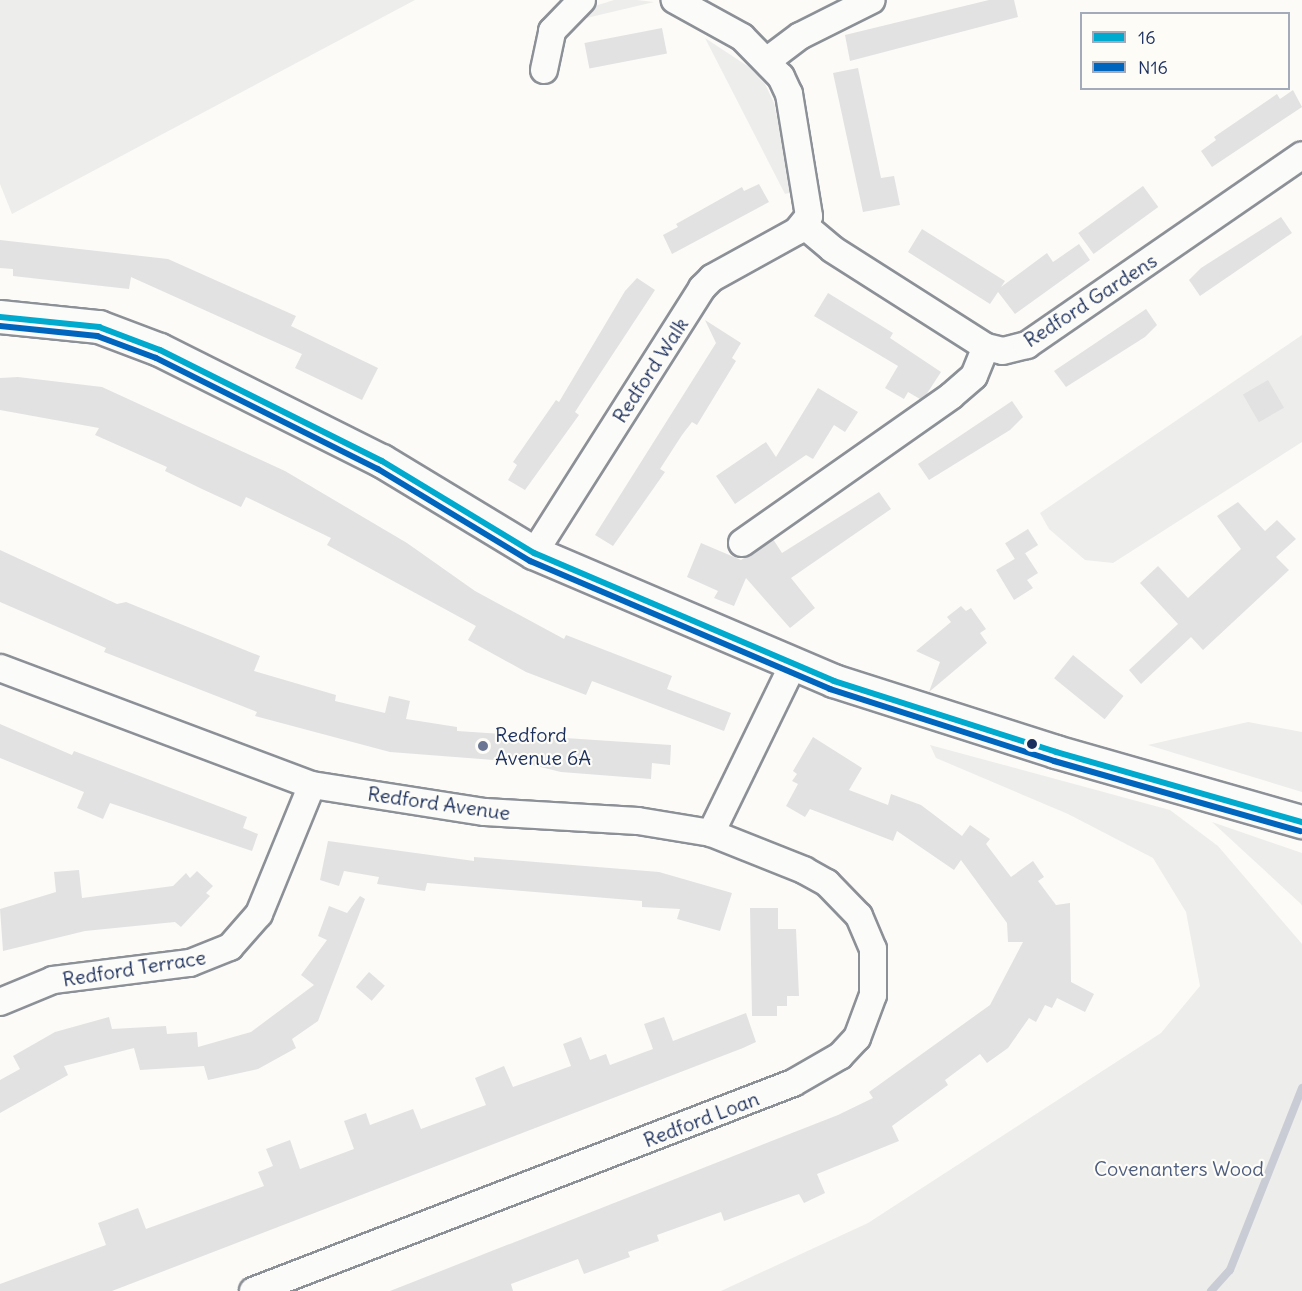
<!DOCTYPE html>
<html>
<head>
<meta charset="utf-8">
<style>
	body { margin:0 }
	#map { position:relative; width:1302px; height:1291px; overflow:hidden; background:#fcfbf8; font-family:Delius,sans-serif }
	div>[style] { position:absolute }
	.green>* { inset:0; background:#ededec }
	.stream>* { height:8px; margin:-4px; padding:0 4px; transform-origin:4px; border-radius:4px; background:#c9ccd4 }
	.building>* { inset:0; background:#e2e2e2; transform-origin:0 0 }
	.roads { filter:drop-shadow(2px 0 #8c9097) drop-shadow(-2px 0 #8c9097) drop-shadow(0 2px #8c9097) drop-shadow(0 -2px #8c9097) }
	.minor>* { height:26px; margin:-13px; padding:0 13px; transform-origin:13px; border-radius:13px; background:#fbfbf9 }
	.major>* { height:32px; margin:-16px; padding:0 16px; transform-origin:16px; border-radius:16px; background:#fbfbf9 }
	.bus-1>* { height:6px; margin:-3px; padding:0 3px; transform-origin:3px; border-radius:3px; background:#00a9ce }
	.bus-2>* { height:6px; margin:-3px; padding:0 3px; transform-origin:3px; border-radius:3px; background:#0065bd }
	.dots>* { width:16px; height:16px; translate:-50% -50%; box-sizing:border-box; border:3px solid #fdfcf7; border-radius:50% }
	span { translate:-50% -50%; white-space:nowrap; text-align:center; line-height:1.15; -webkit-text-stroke:4.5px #fdfcf7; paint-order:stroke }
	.street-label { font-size:20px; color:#1b2f5e }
	.poi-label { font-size:20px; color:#1b2f5e }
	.left { translate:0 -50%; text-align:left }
	.park-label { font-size:20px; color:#4c5c7f }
	.legend { position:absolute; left:1080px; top:12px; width:210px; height:78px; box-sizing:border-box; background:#fdfcf7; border:2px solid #a3aaba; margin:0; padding:8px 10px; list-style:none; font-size:18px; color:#1b2f5e }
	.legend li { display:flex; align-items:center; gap:12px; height:30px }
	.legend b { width:30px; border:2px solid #a3aaba }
</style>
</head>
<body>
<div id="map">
	<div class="green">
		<div style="clip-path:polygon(0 0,415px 0,12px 214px,0 184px)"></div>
		<div style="clip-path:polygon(614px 0,637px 0,654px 2px,578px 20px,595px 6px)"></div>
		<div style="clip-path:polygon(705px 38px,749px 67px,765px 84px,774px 103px,793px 192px,785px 194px)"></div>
		<div style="clip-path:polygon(1302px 335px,1302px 442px,1113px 563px,1085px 560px,1049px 529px,1040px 513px)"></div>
		<div style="clip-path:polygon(1248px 722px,1302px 732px,1302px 792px,1148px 745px)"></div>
		<div style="clip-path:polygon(930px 745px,1170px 810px,1218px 846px,1302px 944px,1302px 1291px,721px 1291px,868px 1223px,1161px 1033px,1200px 986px,1186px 912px,1153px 858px,1068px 814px,936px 758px)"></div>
		<div style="clip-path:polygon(1212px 822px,1302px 853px,1302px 906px,1301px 904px)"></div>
	</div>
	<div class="stream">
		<div style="left:1211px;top:1291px;width:28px;rotate:-48deg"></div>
		<div style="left:1230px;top:1270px;width:196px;rotate:-68.4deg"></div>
	</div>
	<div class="building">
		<div style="clip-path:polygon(989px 0,1014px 0,1018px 17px,850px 61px,845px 35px)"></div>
		<div style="left:662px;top:28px;width:26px;height:79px;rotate:79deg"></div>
		<div style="clip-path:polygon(858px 68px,881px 178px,894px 176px,900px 205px,863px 212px,833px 73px)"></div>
		<div style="clip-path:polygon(1293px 90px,1302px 107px,1212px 167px,1201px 151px,1216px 140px,1214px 137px,1277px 94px,1280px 99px)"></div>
		<div style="clip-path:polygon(759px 184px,769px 202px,672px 254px,663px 235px,678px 227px,676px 224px,742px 187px,744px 191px)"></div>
		<div style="left:1143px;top:186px;width:26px;height:80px;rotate:54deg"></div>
		<div style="clip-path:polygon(1281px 217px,1292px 233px,1200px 296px,1189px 280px,1201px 268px)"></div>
		<div style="clip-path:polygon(922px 229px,1005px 281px,1001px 287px,1047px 253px,1053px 262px,1079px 244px,1090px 260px,1015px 314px,998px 292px,990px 304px,908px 252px)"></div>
		<div style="clip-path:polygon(0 240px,168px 259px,296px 316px,291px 326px,378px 368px,362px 400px,295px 368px,302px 354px,131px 277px,129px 289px,13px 276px,13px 269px,0 268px)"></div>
		<div style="clip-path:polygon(637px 278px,655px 290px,584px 398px,575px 412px,579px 415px,525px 490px,508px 480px,517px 465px,513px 462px,556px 400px,559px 402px,625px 291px)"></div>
		<div style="clip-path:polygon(828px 293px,893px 333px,890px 338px,941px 372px,926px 395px,920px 399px,908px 392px,904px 399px,885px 388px,898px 366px,814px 316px)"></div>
		<div style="clip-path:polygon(1146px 309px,1157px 325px,1145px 337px,1066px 387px,1054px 371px)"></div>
		<div style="clip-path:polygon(705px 320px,741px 343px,732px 358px,736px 361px,697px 425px,692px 422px,682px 435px,660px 469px,665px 472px,613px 546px,595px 535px,716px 343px)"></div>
		<div style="clip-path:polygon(18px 377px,102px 387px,285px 471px,407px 543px,475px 591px,564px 639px,566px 635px,672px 676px,667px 689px,731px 713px,724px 731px,592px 681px,586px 695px,526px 672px,468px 640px,476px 626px,327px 545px,331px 538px,246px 497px,241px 507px,202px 489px,165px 471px,167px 467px,95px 435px,99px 428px,0 410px,0 378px)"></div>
		<div style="left:1268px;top:380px;width:32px;height:29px;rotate:60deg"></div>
		<div style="clip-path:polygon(818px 388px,858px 412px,845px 432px,834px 425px,813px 459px,806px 455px,735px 504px,716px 476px,766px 442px,776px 457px)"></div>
		<div style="clip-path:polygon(1012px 401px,1023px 417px,1010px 430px,929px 480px,918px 464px)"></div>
		<div style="clip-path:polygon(879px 492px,891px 509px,791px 578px,815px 608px,790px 628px,746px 578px,734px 606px,714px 598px,718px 591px,687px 577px,701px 543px,741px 560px,773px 539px,782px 553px)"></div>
		<div style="clip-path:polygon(1238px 502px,1265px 531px,1277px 520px,1296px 539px,1276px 557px,1289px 570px,1203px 650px,1191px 637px,1141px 684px,1129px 670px,1178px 624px,1140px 583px,1158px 566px,1188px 598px,1241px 549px,1217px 516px)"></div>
		<div style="left:1028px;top:529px;width:19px;height:27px;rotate:58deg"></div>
		<div style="clip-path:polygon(0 550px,117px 604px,126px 602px,260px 656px,254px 671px,336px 695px,335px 701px,385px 713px,389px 696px,410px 701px,406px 719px,457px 727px,457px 731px,671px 745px,670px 765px,652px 763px,651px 779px,561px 772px,520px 762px,390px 752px,255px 716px,257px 712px,104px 652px,106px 648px,0 602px)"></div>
		<div style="clip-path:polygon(1025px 553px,1038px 573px,1027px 580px,1033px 588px,1014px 600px,996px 570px)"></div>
		<div style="clip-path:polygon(961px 606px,966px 611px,971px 608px,986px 629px,980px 633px,987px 643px,929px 692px,940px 662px,916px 651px,951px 622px,947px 617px)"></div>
		<div style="left:1073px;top:655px;width:65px;height:30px;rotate:39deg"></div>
		<div style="clip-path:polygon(0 724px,72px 755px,74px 751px,247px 817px,243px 828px,258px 834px,252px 851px,110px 803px,103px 819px,77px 808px,84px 792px,0 758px)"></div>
		<div style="clip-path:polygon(813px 737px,862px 768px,849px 790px,888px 805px,891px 794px,921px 805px,962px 836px,970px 825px,990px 839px,986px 844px,1011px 877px,1033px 861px,1044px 877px,1038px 881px,1056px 905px,1070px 903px,1071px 982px,1094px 994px,1085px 1012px,1057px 998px,1052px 1008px,1045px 1005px,1036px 1022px,1029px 1018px,1008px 1048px,987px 1063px,980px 1054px,945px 1080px,948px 1085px,892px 1126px,899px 1141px,817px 1174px,825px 1193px,804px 1203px,799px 1194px,724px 1221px,721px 1212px,657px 1235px,659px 1241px,628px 1252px,630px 1257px,584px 1274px,578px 1259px,511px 1284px,513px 1291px,390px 1291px,838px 1115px,873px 1098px,869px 1092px,990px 1005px,1023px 942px,1008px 942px,1007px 923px,961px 860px,954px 870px,897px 831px,893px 841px,810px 809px,805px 817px,786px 806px,798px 784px,792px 781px,797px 774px,793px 771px)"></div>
		<div style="clip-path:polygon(328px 841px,474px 861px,474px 857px,659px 872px,732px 893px,720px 931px,677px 919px,680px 909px,642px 907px,642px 901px,427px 883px,425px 891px,377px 884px,379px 877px,344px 871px,339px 886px,320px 880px)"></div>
		<div style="clip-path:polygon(79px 870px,82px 898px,173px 886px,186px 873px,190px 878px,197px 871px,213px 886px,206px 893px,210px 896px,181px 927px,175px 922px,85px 931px,3px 951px,0 909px,56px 892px,54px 872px)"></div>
		<div style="clip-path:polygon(360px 896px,365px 899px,318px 1021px,292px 1039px,296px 1048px,258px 1069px,208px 1080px,204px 1066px,140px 1070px,134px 1048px,64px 1066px,68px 1075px,0 1113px,0 1080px,20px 1069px,13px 1056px,55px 1032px,109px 1017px,112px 1029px,166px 1026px,167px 1034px,197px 1032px,198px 1047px,251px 1032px,314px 985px,301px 975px,327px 940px,318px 936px,329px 906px,347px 913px)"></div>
		<div style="clip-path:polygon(750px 908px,778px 908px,778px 929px,796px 929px,799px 996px,787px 996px,787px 1006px,777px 1006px,777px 1016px,752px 1016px)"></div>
		<div style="left:369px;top:972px;width:21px;height:20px;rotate:41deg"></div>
		<div style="clip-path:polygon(746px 1013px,756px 1042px,743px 1048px,112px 1291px,0 1291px,0 1284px,106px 1245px,98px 1223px,138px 1208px,146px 1229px,264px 1186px,258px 1172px,273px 1166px,266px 1149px,290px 1140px,300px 1169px,354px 1149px,344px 1121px,366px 1113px,370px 1125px,413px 1109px,421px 1129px,486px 1105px,475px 1078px,504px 1066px,513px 1087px,571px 1066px,563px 1044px,581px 1037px,590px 1060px,606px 1054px,610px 1065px,653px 1049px,644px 1024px,664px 1017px,673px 1041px)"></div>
	</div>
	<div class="roads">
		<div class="minor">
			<div style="left:768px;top:60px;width:40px;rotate:-37deg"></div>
			<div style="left:800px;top:36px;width:80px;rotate:-26.6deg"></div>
			<div style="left:544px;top:70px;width:40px;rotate:-78deg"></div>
			<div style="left:552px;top:31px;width:43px;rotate:-45.9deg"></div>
			<div style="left:805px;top:226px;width:35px;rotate:40deg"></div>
			<div style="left:832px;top:249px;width:183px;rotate:32.5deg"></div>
			<div style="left:742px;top:543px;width:256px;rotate:-35.1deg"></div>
			<div style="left:951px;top:396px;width:30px;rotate:-41deg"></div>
			<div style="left:974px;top:376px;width:31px;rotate:-68deg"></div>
			<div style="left:986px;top:347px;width:17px;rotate:13deg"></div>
			<div style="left:1003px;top:351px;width:25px;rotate:-14deg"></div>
			<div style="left:1027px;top:345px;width:334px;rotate:-34.6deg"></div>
			<div style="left:534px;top:553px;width:314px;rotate:-57.6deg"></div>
			<div style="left:702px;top:288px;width:14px;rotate:-45deg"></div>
			<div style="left:712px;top:278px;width:97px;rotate:-28.9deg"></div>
			<div style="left:797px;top:231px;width:19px;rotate:-51deg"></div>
			<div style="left:809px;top:216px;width:124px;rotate:-99.3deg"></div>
			<div style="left:789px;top:94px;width:19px;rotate:-115deg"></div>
			<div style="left:781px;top:77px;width:56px;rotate:-134.3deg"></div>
			<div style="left:742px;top:37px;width:77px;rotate:-151.1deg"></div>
			<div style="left:0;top:668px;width:333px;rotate:20.6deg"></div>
			<div style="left:312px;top:785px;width:175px;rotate:8.9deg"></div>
			<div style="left:485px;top:812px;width:153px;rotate:3.4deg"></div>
			<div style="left:638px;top:821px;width:74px;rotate:9.3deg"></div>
			<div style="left:711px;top:833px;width:187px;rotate:-64deg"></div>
			<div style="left:0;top:1002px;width:57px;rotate:-22.5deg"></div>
			<div style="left:53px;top:980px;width:138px;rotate:-7.1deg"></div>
			<div style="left:190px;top:963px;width:43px;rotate:-21.8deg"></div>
			<div style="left:230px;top:947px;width:44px;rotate:-48.7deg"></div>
			<div style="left:259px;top:914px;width:139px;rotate:-67.7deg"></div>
			<div style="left:253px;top:1291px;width:579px;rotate:-21.07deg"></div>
			<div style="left:793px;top:1083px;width:54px;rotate:-29.9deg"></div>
			<div style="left:840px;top:1056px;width:25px;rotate:-47deg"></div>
			<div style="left:857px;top:1038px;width:46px;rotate:-69.6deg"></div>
			<div style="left:873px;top:995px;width:46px;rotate:-90deg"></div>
			<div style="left:873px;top:949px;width:36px;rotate:-113deg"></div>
			<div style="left:859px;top:916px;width:46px;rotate:-134.1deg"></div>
			<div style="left:827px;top:883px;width:26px;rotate:-151deg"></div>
			<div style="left:804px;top:870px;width:100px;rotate:-158.3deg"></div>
		</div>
		<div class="major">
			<div style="left:0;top:317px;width:100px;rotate:5.8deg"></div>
			<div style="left:99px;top:327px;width:65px;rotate:20.7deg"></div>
			<div style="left:160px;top:350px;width:248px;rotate:26.6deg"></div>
			<div style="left:382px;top:461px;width:178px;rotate:31.2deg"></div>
			<div style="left:534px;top:553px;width:326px;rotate:23.1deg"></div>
			<div style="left:834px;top:681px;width:233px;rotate:17.7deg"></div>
			<div style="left:1056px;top:752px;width:256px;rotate:15.9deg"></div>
		</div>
	</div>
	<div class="bus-1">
		<div style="left:0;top:317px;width:100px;rotate:5.8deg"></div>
		<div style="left:99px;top:327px;width:65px;rotate:20.7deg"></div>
		<div style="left:160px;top:350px;width:248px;rotate:26.6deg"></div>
		<div style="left:382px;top:461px;width:178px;rotate:31.2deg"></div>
		<div style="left:534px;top:553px;width:326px;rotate:23.1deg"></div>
		<div style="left:834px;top:681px;width:233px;rotate:17.7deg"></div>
		<div style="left:1056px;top:752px;width:256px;rotate:15.9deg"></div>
	</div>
	<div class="bus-2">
		<div style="left:0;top:326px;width:98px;rotate:5.9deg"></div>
		<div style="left:97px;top:336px;width:63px;rotate:20.4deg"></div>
		<div style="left:156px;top:358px;width:248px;rotate:26.6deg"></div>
		<div style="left:378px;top:469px;width:178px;rotate:31.2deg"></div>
		<div style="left:530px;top:561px;width:326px;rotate:23.1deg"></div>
		<div style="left:830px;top:689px;width:235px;rotate:17.8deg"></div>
		<div style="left:1054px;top:761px;width:256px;rotate:15.9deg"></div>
	</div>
	<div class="dots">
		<div style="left:1032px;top:744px;background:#1b2f5e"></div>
		<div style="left:483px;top:746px;background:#6a7694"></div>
	</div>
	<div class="street-label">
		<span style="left:1090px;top:300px;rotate:-33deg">Redford Gardens</span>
		<span style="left:650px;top:370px;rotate:-57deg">Redford Walk</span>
		<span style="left:439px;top:803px;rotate:8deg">Redford Avenue</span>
		<span style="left:134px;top:968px;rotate:-9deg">Redford Terrace</span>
		<span style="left:701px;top:1119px;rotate:-21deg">Redford Loan</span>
	</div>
	<div class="poi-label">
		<span class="left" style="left:495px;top:746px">Redford<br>Avenue 6A</span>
	</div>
	<div class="park-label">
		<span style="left:1179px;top:1168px">Covenanters Wood</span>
	</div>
	<ul class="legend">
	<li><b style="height:8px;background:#00a9ce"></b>16</li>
	<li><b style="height:8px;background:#0065bd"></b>N16</li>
	</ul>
</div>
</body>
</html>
